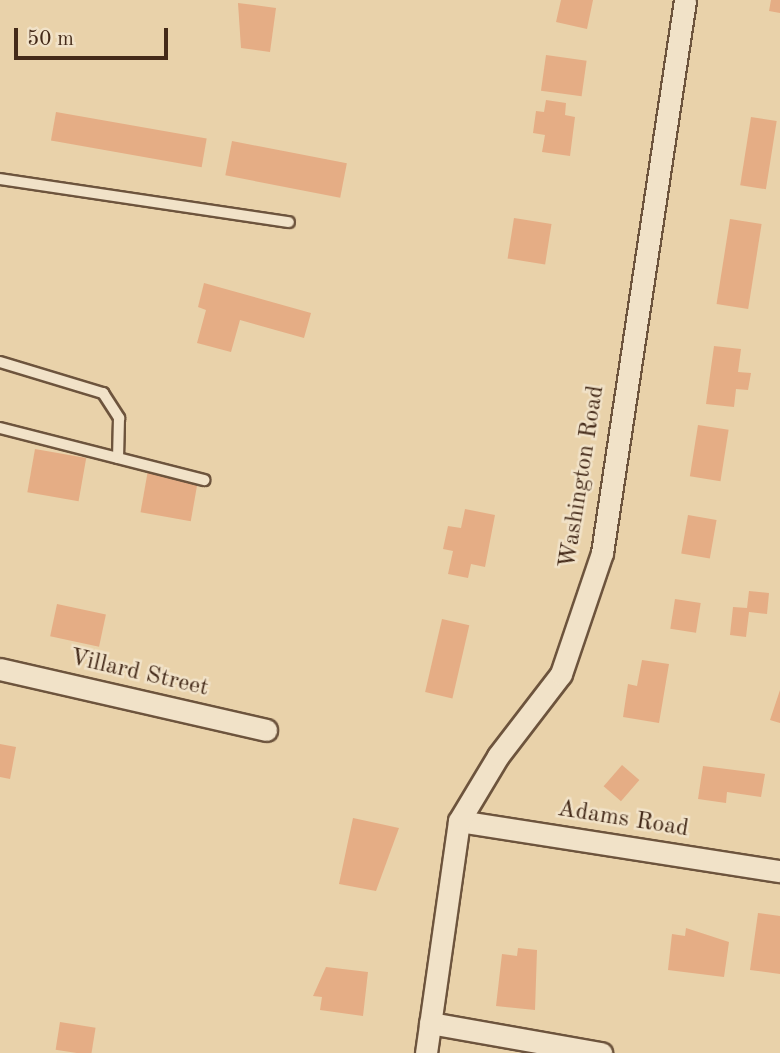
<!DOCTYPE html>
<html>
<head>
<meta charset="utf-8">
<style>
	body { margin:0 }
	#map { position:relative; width:780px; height:1053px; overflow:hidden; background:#e9d2aa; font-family:"Old Standard TT",serif }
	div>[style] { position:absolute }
	.building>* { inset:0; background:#e5ad85; transform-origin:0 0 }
	.roads { filter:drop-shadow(2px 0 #6d543d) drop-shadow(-2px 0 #6d543d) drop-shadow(0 2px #6d543d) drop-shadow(0 -2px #6d543d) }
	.lane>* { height:10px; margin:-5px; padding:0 5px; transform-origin:5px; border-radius:5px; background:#f1e2c8 }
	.street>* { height:21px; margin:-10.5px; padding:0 10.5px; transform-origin:10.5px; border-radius:10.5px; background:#f1e2c8 }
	span { translate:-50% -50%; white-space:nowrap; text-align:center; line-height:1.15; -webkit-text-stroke:5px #f1e2c8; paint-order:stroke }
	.street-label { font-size:24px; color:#442a19 }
	.scale { position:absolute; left:14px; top:28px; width:154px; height:32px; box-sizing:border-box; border:4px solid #442a19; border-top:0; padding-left:9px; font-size:21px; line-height:24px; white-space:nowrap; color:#442a19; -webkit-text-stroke:5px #f1e2c8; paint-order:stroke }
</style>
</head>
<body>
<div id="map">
	<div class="building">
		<div style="clip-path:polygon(561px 0,593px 0,587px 29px,556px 22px)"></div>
		<div style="clip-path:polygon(771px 0,780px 0,780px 13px,769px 11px)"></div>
		<div style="clip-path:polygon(238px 3px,276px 8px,270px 52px,241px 48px)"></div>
		<div style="left:546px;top:55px;width:41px;height:36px;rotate:8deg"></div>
		<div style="clip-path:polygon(546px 100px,566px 103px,565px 115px,575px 117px,570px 156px,542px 152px,545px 135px,533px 133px,536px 111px,544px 112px)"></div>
		<div style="left:56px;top:112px;width:153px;height:29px;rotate:10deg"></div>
		<div style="left:751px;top:117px;width:26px;height:69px;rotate:9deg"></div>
		<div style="left:232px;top:141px;width:117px;height:35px;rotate:11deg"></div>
		<div style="left:514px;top:218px;width:38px;height:41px;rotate:9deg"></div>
		<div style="left:730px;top:219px;width:32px;height:86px;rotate:9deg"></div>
		<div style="clip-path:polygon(204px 283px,311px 313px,304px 338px,240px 320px,231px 352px,197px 343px,206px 310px,198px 307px)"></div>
		<div style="clip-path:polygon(714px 346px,741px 349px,738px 372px,751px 373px,748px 390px,736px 389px,734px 407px,706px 404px)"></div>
		<div style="left:698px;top:425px;width:31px;height:52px;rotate:9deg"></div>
		<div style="left:35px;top:449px;width:52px;height:44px;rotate:10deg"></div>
		<div style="left:148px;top:470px;width:51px;height:43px;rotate:10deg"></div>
		<div style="clip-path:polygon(465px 509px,495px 515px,485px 567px,471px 564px,468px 578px,448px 574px,453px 551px,443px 549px,448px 526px,461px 528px)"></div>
		<div style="left:688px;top:515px;width:29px;height:39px;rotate:10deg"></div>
		<div style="clip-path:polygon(749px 591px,769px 593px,767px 614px,749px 612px,746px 637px,730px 635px,733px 607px,747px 608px)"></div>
		<div style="left:675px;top:599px;width:26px;height:30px;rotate:9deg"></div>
		<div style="left:57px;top:604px;width:50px;height:33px;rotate:12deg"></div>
		<div style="left:442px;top:619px;width:28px;height:75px;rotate:13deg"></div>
		<div style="clip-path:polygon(642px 660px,669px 664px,659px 723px,623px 717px,628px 684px,637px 686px)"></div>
		<div style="clip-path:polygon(780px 690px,780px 723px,770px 720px)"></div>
		<div style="clip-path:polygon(0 744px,16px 747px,10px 779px,0 777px)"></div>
		<div style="left:622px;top:765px;width:23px;height:28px;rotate:41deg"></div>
		<div style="clip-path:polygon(703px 766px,765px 774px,761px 797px,727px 792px,726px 803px,698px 799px)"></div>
		<div style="clip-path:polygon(353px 818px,399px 828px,376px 891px,339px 884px)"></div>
		<div style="clip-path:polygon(758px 913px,780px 916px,780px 974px,750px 970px)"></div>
		<div style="clip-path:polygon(686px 928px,729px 942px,724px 977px,668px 970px,672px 934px,685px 936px)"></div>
		<div style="clip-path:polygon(518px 948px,537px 950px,535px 1010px,496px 1006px,502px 954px,517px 956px)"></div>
		<div style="clip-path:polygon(326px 967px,368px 972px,363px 1016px,320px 1010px,322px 997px,313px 996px)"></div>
		<div style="left:60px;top:1022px;width:36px;height:28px;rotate:9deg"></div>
	</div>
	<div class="roads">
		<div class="lane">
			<div style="left:0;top:179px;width:292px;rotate:8.5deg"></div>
			<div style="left:0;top:362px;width:108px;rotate:16.8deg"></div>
			<div style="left:103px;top:393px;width:30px;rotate:57deg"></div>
			<div style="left:119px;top:418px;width:40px;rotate:91.4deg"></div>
			<div style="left:0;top:428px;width:211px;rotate:14.3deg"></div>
		</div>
		<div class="street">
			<div style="left:0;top:669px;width:273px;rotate:12.9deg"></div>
			<div style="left:459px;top:821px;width:325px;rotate:8.9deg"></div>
			<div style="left:430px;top:1023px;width:174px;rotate:10deg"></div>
			<div style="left:426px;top:1053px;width:234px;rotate:-81.9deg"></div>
			<div style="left:459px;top:821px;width:76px;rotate:-59deg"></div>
			<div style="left:498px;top:756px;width:103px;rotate:-52.5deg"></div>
			<div style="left:561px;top:674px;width:128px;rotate:-71.3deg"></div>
			<div style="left:602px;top:553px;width:559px;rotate:-81.46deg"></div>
		</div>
	</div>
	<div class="street-label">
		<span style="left:583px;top:477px;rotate:-81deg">Washington Road</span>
		<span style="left:139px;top:674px;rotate:13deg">Villard Street</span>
		<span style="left:623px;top:820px;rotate:9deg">Adams Road</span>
	</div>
	<div class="scale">50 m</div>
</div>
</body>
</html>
